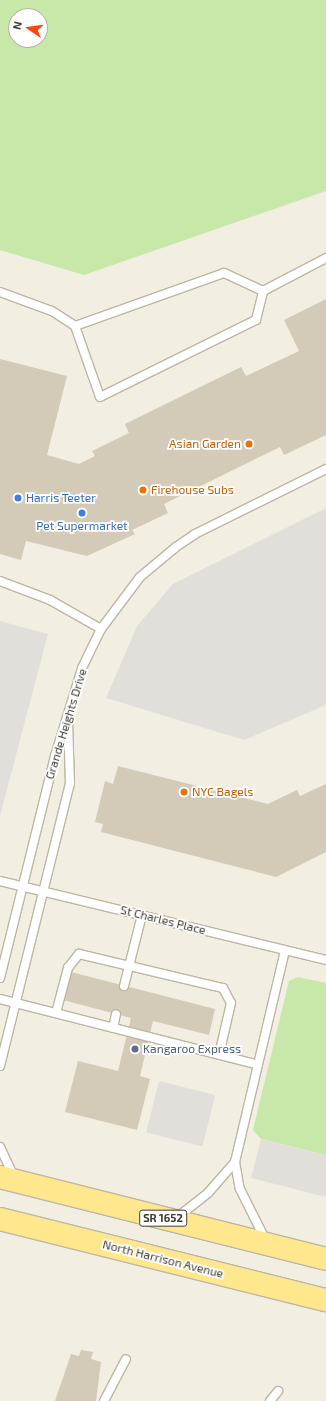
<!DOCTYPE html>
<html>
<head>
<meta charset="utf-8">
<style>
	body { margin:0 }
	#map { position:relative; width:326px; height:1401px; overflow:hidden; background:#f2eee2; font-family:"Exo 2",sans-serif }
	div>[style] { position:absolute }
	.green>* { inset:0; background:#c7e8a9 }
	.parking>* { inset:0; background:#e2dfdb; transform-origin:0 0 }
	.building>* { inset:0; background:#d3cab7 }
	.roads { filter:drop-shadow(1px 0 #bdb6a5) drop-shadow(-1px 0 #bdb6a5) drop-shadow(0 1px #bdb6a5) drop-shadow(0 -1px #bdb6a5) }
	.lane>* { height:8px; margin:-4px; padding:0 4px; transform-origin:4px; border-radius:4px; background:#fff }
	.primary>* { height:22px; margin:-11px; padding:0 11px; transform-origin:11px; border-radius:11px; background:#ffe78e }
	.dots>* { width:11px; height:11px; translate:-50% -50%; box-sizing:border-box; border:2px solid #fff; border-radius:50% }
	span { translate:-50% -50%; white-space:nowrap; text-align:center; line-height:1.15; -webkit-text-stroke:3.5px #fff; paint-order:stroke }
	.shield-label span { padding:1px 3px; background:#fff; border:1px solid; border-radius:3px; -webkit-text-stroke-width:0 }
	.shield-label { font-size:11px; color:#433e33; font-weight:700 }
	.food-label { font-size:12px; color:#c56008 }
	.right { translate:-100% -50%; text-align:right }
	.left { translate:0 -50%; text-align:left }
	.shop-label { font-size:12px; color:#366cbe }
	.street-label { font-size:12px; color:#433e33 }
	.service-label { font-size:12px; color:#4e5e75 }
	.north { position:absolute; left:8px; top:8px; width:40px; height:40px; box-sizing:border-box; background:#fff; border:1px solid #b4b2ad; border-radius:50%; rotate:283deg; font-size:11px; font-weight:700; line-height:16px; text-align:center; color:#433e33 }
	.north::after { content:''; display:block; margin:auto; width:14px; height:18px; background:#ff420c; clip-path:polygon(50% 0,100% 100%,50% 72%,0 100%) }
</style>
</head>
<body>
<div id="map">
	<div class="green">
		<div style="clip-path:polygon(evenodd,0 0,326px 0,326px 191px,84px 275px,0 250px,0 0,16px 16px,40px 16px,40px 40px,16px 40px,16px 16px)"></div>
		<div style="clip-path:polygon(298px 977px,326px 983px,326px 1155px,261px 1139px,253px 1130px,289px 981px)"></div>
	</div>
	<div class="parking">
		<div style="clip-path:polygon(326px 508px,326px 705px,244px 740px,106px 698px,137px 626px,173px 584px)"></div>
		<div style="clip-path:polygon(0 621px,48px 634px,0 816px)"></div>
		<div style="left:159px;top:1081px;width:58px;height:53px;rotate:14deg"></div>
		<div style="clip-path:polygon(261px 1139px,326px 1155px,326px 1197px,251px 1178px)"></div>
	</div>
	<div class="building">
		<div style="clip-path:polygon(326px 299px,326px 435px,284px 455px,280px 447px,164px 504px,168px 513px,132px 530px,135px 534px,87px 556px,26px 541px,21px 560px,0 554px,0 359px,67px 376px,47px 455px,79px 464px,95px 456px,92px 451px,129px 433px,125px 424px,241px 367px,246px 376px,299px 351px,284px 320px)"></div>
		<div style="clip-path:polygon(118px 766px,268px 804px,297px 790px,300px 796px,326px 784px,326px 852px,276px 877px,101px 832px,103px 824px,95px 822px,105px 781px,113px 784px)"></div>
		<div style="clip-path:polygon(71px 972px,215px 1009px,209px 1035px,153px 1021px,140px 1076px,150px 1079px,137px 1130px,65px 1112px,78px 1061px,118px 1071px,131px 1018px,63px 1000px)"></div>
		<div style="clip-path:polygon(81px 1350px,93px 1352px,91px 1359px,101px 1362px,96px 1401px,55px 1401px,71px 1354px,79px 1356px)"></div>
	</div>
	<div class="roads">
		<div class="lane">
			<div style="left:263px;top:291px;width:43px;rotate:-155.2deg"></div>
			<div style="left:224px;top:273px;width:158px;rotate:160.4deg"></div>
			<div style="left:75px;top:326px;width:75px;rotate:70.6deg"></div>
			<div style="left:100px;top:397px;width:174px;rotate:-26.3deg"></div>
			<div style="left:256px;top:320px;width:30px;rotate:-76deg"></div>
			<div style="left:263px;top:291px;width:71px;rotate:-27.6deg"></div>
			<div style="left:0;top:292px;width:55px;rotate:20.1deg"></div>
			<div style="left:52px;top:311px;width:27px;rotate:33deg"></div>
			<div style="left:0;top:581px;width:53px;rotate:20.8deg"></div>
			<div style="left:50px;top:600px;width:59px;rotate:29.6deg"></div>
			<div style="left:0;top:881px;width:335px;rotate:13.6deg"></div>
			<div style="left:0;top:978px;width:229px;rotate:-76.1deg"></div>
			<div style="left:55px;top:756px;width:92px;rotate:-72.9deg"></div>
			<div style="left:82px;top:668px;width:43px;rotate:-64deg"></div>
			<div style="left:101px;top:629px;width:65px;rotate:-53.1deg"></div>
			<div style="left:140px;top:577px;width:47px;rotate:-39.8deg"></div>
			<div style="left:176px;top:547px;width:23px;rotate:-34deg"></div>
			<div style="left:195px;top:534px;width:146px;rotate:-26.4deg"></div>
			<div style="left:124px;top:986px;width:73px;rotate:-75.8deg"></div>
			<div style="left:0;top:999px;width:266px;rotate:14.3deg"></div>
			<div style="left:56px;top:1013px;width:47px;rotate:-75.1deg"></div>
			<div style="left:68px;top:968px;width:18px;rotate:-52deg"></div>
			<div style="left:79px;top:954px;width:148px;rotate:13.3deg"></div>
			<div style="left:223px;top:988px;width:17px;rotate:62deg"></div>
			<div style="left:231px;top:1003px;width:53px;rotate:103deg"></div>
			<div style="left:113px;top:1028px;width:14px;rotate:-78deg"></div>
			<div style="left:0;top:1066px;width:291px;rotate:-76.1deg"></div>
			<div style="left:70px;top:784px;width:63px;rotate:-91.8deg"></div>
			<div style="left:0;top:1147px;width:33px;rotate:65deg"></div>
			<div style="left:235px;top:1162px;width:27px;rotate:80deg"></div>
			<div style="left:240px;top:1189px;width:58px;rotate:63.4deg"></div>
			<div style="left:175px;top:1219px;width:42px;rotate:-38.2deg"></div>
			<div style="left:208px;top:1193px;width:41px;rotate:-48.9deg"></div>
			<div style="left:235px;top:1162px;width:217px;rotate:-76.7deg"></div>
			<div style="left:104px;top:1401px;width:47px;rotate:-62.4deg"></div>
			<div style="left:270px;top:1401px;width:13px;rotate:-51deg"></div>
		</div>
		<div class="primary">
			<div style="left:0;top:1177px;width:336px;rotate:14.1deg"></div>
			<div style="left:0;top:1219px;width:336px;rotate:14deg"></div>
		</div>
	</div>
	<div class="dots">
		<div style="left:249px;top:444px;background:#e8710a"></div>
		<div style="left:143px;top:490px;background:#e8710a"></div>
		<div style="left:18px;top:498px;background:#3f7fe0"></div>
		<div style="left:82px;top:513px;background:#3f7fe0"></div>
		<div style="left:184px;top:792px;background:#e8710a"></div>
		<div style="left:135px;top:1049px;background:#5c6f8a"></div>
	</div>
	<div class="shield-label">
		<span style="left:163px;top:1218px">SR 1652</span>
	</div>
	<div class="food-label">
		<span class="right" style="left:241px;top:444px">Asian Garden</span>
		<span class="left" style="left:151px;top:490px">Firehouse Subs</span>
		<span class="left" style="left:192px;top:792px">NYC Bagels</span>
	</div>
	<div class="shop-label">
		<span class="left" style="left:26px;top:498px">Harris Teeter</span>
		<span style="left:82px;top:526px">Pet Supermarket</span>
	</div>
	<div class="street-label">
		<span style="left:66px;top:724px;rotate:-73deg">Grande Heights Drive</span>
		<span style="left:163px;top:920px;rotate:14deg">St Charles Place</span>
		<span style="left:163px;top:1259px;rotate:14deg">North Harrison Avenue</span>
	</div>
	<div class="service-label">
		<span class="left" style="left:143px;top:1049px">Kangaroo Express</span>
	</div>
	<div class="north">N</div>
</div>
</body>
</html>
